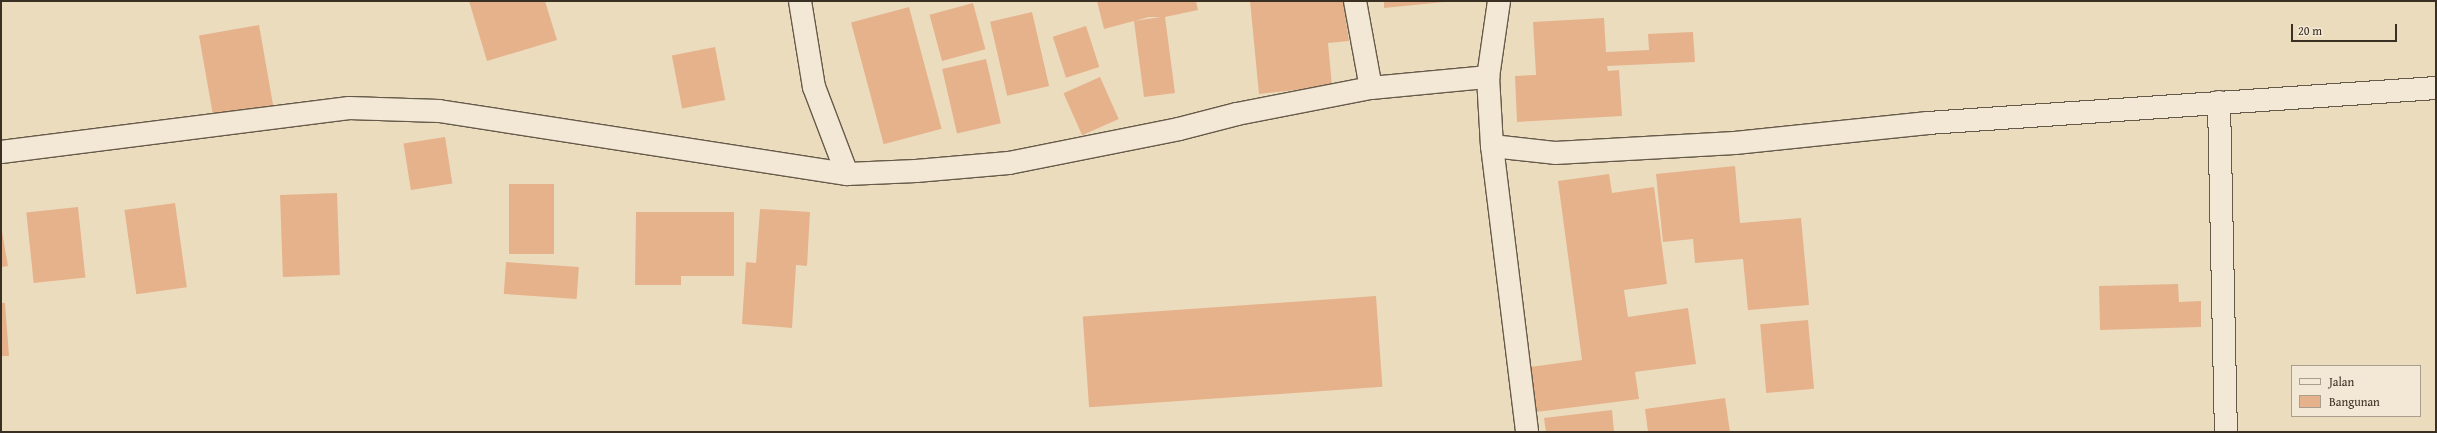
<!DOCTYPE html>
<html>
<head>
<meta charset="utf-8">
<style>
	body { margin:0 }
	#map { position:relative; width:2437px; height:433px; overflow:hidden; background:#ecdcbe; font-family:"Gentium Book Plus",serif }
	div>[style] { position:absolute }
	.building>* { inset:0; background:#e5b28c; transform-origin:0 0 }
	.roads { filter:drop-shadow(1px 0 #665a4a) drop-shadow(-1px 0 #665a4a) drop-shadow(0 1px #665a4a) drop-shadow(0 -1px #665a4a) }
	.street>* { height:22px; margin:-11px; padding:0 11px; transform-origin:11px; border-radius:11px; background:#f3e8d5 }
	span { translate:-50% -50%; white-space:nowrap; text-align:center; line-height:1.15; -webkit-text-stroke:3.5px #f3e8d5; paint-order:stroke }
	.frame { position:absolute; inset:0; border:2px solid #3a2f23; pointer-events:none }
	.legend { position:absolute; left:2291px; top:365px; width:130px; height:52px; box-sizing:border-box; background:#f3e8d5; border:1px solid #a99e8e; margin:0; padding:5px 7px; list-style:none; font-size:12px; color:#3a2f23 }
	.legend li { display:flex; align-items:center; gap:8px; height:20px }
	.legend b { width:20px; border:1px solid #a99e8e }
	.scale { position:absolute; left:2291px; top:24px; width:106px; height:18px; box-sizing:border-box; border:2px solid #3a2f23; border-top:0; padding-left:5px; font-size:12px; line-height:14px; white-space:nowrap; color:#3a2f23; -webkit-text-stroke:3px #f3e8d5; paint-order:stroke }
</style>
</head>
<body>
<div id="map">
	<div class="building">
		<div style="clip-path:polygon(469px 1px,545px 1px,557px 40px,487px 61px)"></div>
		<div style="clip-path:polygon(1097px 1px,1146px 1px,1149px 17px,1146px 1px,1196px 1px,1198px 10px,1165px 17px,1175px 93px,1144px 97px,1134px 21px,1161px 17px,1149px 17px,1104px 29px)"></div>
		<div style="clip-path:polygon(1250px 1px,1343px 1px,1349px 41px,1328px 43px,1332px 86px,1259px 94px)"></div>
		<div style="clip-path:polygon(1384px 1px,1443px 1px,1444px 2px,1384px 8px)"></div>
		<div style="left:973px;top:3px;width:48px;height:45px;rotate:75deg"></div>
		<div style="left:909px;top:7px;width:126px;height:60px;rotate:75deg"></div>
		<div style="left:1032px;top:12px;width:76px;height:43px;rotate:77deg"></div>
		<div style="clip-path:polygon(1604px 18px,1606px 52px,1649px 50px,1648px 34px,1693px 32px,1695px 62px,1607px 66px,1608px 71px,1619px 70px,1622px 116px,1517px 122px,1515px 76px,1536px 75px,1533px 22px)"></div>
		<div style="left:259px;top:25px;width:83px;height:61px;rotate:80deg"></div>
		<div style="left:1086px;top:26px;width:43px;height:35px;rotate:72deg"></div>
		<div style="left:715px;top:47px;width:54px;height:44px;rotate:79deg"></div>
		<div style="left:986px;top:59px;width:66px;height:45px;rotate:77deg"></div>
		<div style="left:1100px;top:77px;width:46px;height:40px;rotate:66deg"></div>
		<div style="left:445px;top:137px;width:47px;height:42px;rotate:81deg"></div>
		<div style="clip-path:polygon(1735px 166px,1740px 223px,1801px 218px,1809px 305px,1748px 310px,1743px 259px,1695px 263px,1693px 239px,1663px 242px,1656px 174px)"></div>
		<div style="clip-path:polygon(1609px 174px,1612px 193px,1654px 187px,1667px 284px,1624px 290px,1628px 317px,1688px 308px,1696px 364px,1635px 372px,1639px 399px,1536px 412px,1530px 367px,1582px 360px,1558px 181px)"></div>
		<div style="left:509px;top:184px;width:45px;height:70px"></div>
		<div style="left:337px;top:193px;width:82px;height:57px;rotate:88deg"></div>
		<div style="left:175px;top:203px;width:85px;height:51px;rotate:82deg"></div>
		<div style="left:78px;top:207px;width:71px;height:52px;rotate:84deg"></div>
		<div style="clip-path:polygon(760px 209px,810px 212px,807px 266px,796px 265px,792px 328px,742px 324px,746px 262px,756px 263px)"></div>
		<div style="clip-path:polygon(636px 212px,734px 212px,734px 276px,681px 276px,681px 285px,635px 285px)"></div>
		<div style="clip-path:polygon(1px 226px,8px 266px,1px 267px)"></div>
		<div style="left:506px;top:262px;width:73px;height:32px;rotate:4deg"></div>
		<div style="clip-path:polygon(2178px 284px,2179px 302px,2201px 301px,2201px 327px,2100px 330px,2099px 286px)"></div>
		<div style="left:1376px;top:296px;width:91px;height:294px;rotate:86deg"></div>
		<div style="clip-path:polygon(1px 303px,5px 303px,9px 356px,1px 356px)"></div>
		<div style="left:1808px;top:320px;width:69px;height:48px;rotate:85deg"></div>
		<div style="clip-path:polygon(1725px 398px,1730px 432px,1648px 432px,1645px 409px)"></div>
		<div style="clip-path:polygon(1612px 410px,1614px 432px,1546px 432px,1544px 418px)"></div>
	</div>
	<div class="roads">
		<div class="street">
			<div style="left:800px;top:1px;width:87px;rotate:80.8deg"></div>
			<div style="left:814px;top:87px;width:93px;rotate:69.2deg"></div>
			<div style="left:1355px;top:1px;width:88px;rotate:79.6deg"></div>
			<div style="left:1499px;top:1px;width:77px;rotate:98.2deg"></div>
			<div style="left:1488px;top:77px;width:69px;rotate:86.7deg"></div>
			<div style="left:1492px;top:146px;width:288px;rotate:83deg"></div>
			<div style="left:2219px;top:102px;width:330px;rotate:88.8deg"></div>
			<div style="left:1492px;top:146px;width:63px;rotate:6.3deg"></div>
			<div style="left:1555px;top:153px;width:180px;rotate:-3.2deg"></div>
			<div style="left:1735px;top:143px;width:194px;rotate:-5.9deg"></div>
			<div style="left:1928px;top:123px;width:509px;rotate:-3.94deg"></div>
			<div style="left:1px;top:152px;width:351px;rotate:-7.2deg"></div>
			<div style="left:349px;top:108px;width:90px;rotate:1.9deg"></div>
			<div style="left:439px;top:111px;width:413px;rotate:8.8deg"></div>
			<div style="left:847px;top:174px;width:69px;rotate:-2.5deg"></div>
			<div style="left:916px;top:171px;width:93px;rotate:-4.9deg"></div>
			<div style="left:1009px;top:163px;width:173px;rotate:-11.3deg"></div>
			<div style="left:1179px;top:129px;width:60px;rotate:-14.5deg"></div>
			<div style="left:1237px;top:114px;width:136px;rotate:-11deg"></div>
			<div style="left:1371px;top:88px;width:118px;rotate:-5.4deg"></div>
		</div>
	</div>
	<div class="frame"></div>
	<ul class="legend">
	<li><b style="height:5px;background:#f3e8d5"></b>Jalan</li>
	<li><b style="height:11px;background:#e5b28c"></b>Bangunan</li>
	</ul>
	<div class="scale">20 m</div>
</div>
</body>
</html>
